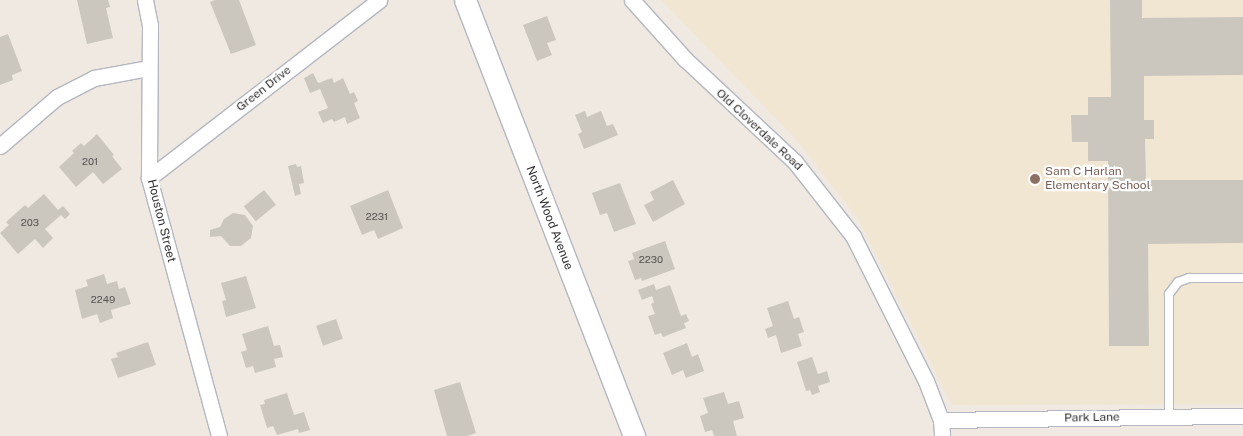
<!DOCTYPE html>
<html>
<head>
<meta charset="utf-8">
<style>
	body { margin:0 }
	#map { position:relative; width:1243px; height:436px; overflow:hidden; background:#efe9e1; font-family:"Public Sans",sans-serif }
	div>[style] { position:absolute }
	.education>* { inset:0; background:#f0e6d1 }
	.building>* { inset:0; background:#cbc7bf; transform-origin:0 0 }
	.roads { filter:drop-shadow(1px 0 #b4b7c1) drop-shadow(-1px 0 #b4b7c1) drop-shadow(0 1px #b4b7c1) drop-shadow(0 -1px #b4b7c1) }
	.lane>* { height:8px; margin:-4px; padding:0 4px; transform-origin:4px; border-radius:4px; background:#fff }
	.street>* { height:15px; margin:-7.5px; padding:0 7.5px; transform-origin:7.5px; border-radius:7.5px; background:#fff }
	.secondary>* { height:21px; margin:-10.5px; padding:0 10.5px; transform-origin:10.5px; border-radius:10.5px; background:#fff }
	.dots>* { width:14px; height:14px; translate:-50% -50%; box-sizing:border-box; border:2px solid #fff; border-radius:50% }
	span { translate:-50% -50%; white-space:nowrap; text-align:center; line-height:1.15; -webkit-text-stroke:4.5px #fff; paint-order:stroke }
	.number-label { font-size:10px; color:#555452 }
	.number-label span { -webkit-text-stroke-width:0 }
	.street-label { font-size:12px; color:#2e2e2e }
	.education-label { font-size:12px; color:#785e54 }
	.left { translate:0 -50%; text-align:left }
</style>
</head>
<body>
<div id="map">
	<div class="education">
		<div style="clip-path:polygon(661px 0,1243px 0,1243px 404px,952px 405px,859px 220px,795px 138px)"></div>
	</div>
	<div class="building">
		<div style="clip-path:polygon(77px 0,108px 0,110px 7px,106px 8px,113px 38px,87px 44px)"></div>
		<div style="clip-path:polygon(215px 0,239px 0,256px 45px,231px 54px,210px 2px)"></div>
		<div style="clip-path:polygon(1110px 0,1142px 0,1142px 18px,1243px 17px,1243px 75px,1144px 76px,1144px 120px,1154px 120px,1154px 139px,1145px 139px,1146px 180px,1243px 180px,1243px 243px,1148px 244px,1149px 346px,1109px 346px,1108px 161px,1088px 161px,1088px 142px,1072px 142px,1071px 115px,1088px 115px,1088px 97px,1111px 97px)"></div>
		<div style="clip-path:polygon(547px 16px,556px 40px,547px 43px,552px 55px,537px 61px,523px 25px)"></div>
		<div style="clip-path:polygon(8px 34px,22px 71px,12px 75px,13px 80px,0 85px,0 37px)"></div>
		<div style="clip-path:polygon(313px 73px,318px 83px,332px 78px,334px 83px,343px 78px,350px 94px,354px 92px,358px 101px,354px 103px,360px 118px,347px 124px,345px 117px,334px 122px,332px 119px,323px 123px,318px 112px,328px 108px,320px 89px,310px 93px,304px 78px)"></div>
		<div style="clip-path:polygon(585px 111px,587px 117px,601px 111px,607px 126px,613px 124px,618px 135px,584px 149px,578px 134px,582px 132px,575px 115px)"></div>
		<div style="clip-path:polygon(97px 134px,114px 155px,112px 156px,122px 169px,103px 184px,93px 172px,76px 187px,59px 167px,74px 153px,72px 151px,81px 143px,84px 146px)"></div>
		<div style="clip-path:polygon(296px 164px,297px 167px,301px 166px,304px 183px,299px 184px,301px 194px,295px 196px,288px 166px)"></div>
		<div style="clip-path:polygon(673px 180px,685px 204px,653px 222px,644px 205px,654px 200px,650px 192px)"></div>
		<div style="clip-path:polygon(620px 183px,636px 224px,614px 232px,607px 213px,600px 215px,592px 193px)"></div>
		<div style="left:264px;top:190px;width:19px;height:26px;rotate:51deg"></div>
		<div style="clip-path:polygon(388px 190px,403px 228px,378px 239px,374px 230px,362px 235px,350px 206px)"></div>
		<div style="clip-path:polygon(44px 194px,58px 210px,63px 206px,70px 214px,65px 219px,61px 215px,45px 229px,53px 238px,43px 248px,35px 239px,18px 254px,0 233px,9px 225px,6px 222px,25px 205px,28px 208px)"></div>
		<div style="clip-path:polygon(233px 213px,245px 215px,253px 226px,251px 238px,241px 246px,230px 246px,221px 236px,210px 237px,210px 230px,220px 227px,224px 219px)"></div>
		<div style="clip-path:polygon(665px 241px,675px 269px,642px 281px,641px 278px,635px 280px,628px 261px,634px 259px,632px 253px)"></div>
		<div style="clip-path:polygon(104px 274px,107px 284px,117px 281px,119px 289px,125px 287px,131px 304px,111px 310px,113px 318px,100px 323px,97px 314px,82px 319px,75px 290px,88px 286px,86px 280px)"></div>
		<div style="clip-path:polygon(246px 276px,256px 308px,226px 317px,222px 301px,226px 300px,221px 283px)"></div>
		<div style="clip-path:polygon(654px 284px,656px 290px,670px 285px,681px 316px,686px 314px,689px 321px,684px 323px,686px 328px,663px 337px,661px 333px,655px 335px,648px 316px,655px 314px,651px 304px,654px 302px,652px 296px,642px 300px,638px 290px)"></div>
		<div style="clip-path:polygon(788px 301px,794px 319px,799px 317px,804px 332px,798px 334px,802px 346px,781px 353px,776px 335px,768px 338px,765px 329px,773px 326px,767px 308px)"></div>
		<div style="left:336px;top:319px;width:21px;height:21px;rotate:71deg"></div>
		<div style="clip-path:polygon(268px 326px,274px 346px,280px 345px,283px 357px,274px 359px,276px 367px,255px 373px,253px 366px,246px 368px,241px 352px,247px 350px,242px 334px)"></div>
		<div style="clip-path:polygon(148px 342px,156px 365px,118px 378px,111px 359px,118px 357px,116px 353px)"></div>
		<div style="clip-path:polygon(687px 343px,692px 357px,698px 354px,704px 371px,686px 378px,683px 370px,672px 375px,663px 353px)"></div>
		<div style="clip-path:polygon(812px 357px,818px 374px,827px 371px,830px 382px,818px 386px,820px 392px,812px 395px,810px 390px,806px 391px,797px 362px)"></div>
		<div style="clip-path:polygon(460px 382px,476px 433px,467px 436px,447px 436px,434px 390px)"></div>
		<div style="clip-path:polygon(724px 392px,728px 404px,739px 401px,744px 418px,733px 421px,737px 436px,714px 436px,712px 430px,705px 432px,700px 416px,708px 413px,703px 398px)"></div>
		<div style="clip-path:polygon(287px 393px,294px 415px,304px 412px,310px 430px,299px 433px,298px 429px,277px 435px,273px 426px,267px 428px,260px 405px,265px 404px,264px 400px)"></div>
	</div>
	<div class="roads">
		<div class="lane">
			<div style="left:1169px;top:417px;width:123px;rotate:-90deg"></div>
			<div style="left:1169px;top:294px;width:15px;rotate:-53deg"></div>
			<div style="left:1178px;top:282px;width:12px;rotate:-20deg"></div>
			<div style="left:1189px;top:278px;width:54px"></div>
		</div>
		<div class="street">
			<div style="left:145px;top:0;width:25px;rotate:79deg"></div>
			<div style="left:150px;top:25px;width:153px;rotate:90.4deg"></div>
			<div style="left:149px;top:178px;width:267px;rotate:74.8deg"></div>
			<div style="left:632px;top:0;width:79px;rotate:48.1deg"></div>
			<div style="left:685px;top:59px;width:151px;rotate:43.1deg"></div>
			<div style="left:795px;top:162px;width:94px;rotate:51.9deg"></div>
			<div style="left:853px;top:236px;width:162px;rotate:63.3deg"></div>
			<div style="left:926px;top:381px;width:42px;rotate:69deg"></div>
			<div style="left:941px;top:420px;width:16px;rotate:86deg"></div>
			<div style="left:0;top:146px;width:75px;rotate:-40.7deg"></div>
			<div style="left:57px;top:97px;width:42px;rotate:-27.2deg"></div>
			<div style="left:94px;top:78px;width:56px;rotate:-10.3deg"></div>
			<div style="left:149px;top:178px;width:291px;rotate:-37.7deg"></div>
			<div style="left:941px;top:420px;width:302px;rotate:-0.8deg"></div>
		</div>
		<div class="secondary">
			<div style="left:465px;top:0;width:468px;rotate:68.8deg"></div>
		</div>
	</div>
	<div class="dots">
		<div style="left:1035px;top:179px;background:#8d6e63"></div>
	</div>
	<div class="number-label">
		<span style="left:90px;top:162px">201</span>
		<span style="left:377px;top:217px">2231</span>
		<span style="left:30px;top:223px">203</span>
		<span style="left:651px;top:260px">2230</span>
		<span style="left:103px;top:300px">2249</span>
	</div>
	<div class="street-label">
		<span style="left:264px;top:89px;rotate:-38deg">Green Drive</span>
		<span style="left:759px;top:130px;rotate:43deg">Old Cloverdale Road</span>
		<span style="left:549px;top:218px;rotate:69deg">North Wood Avenue</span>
		<span style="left:161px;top:221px;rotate:76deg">Houston Street</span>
		<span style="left:1092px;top:418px;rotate:-1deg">Park Lane</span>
	</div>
	<div class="education-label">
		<span class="left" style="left:1045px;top:179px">Sam C Harlan<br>Elementary School</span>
	</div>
</div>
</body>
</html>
